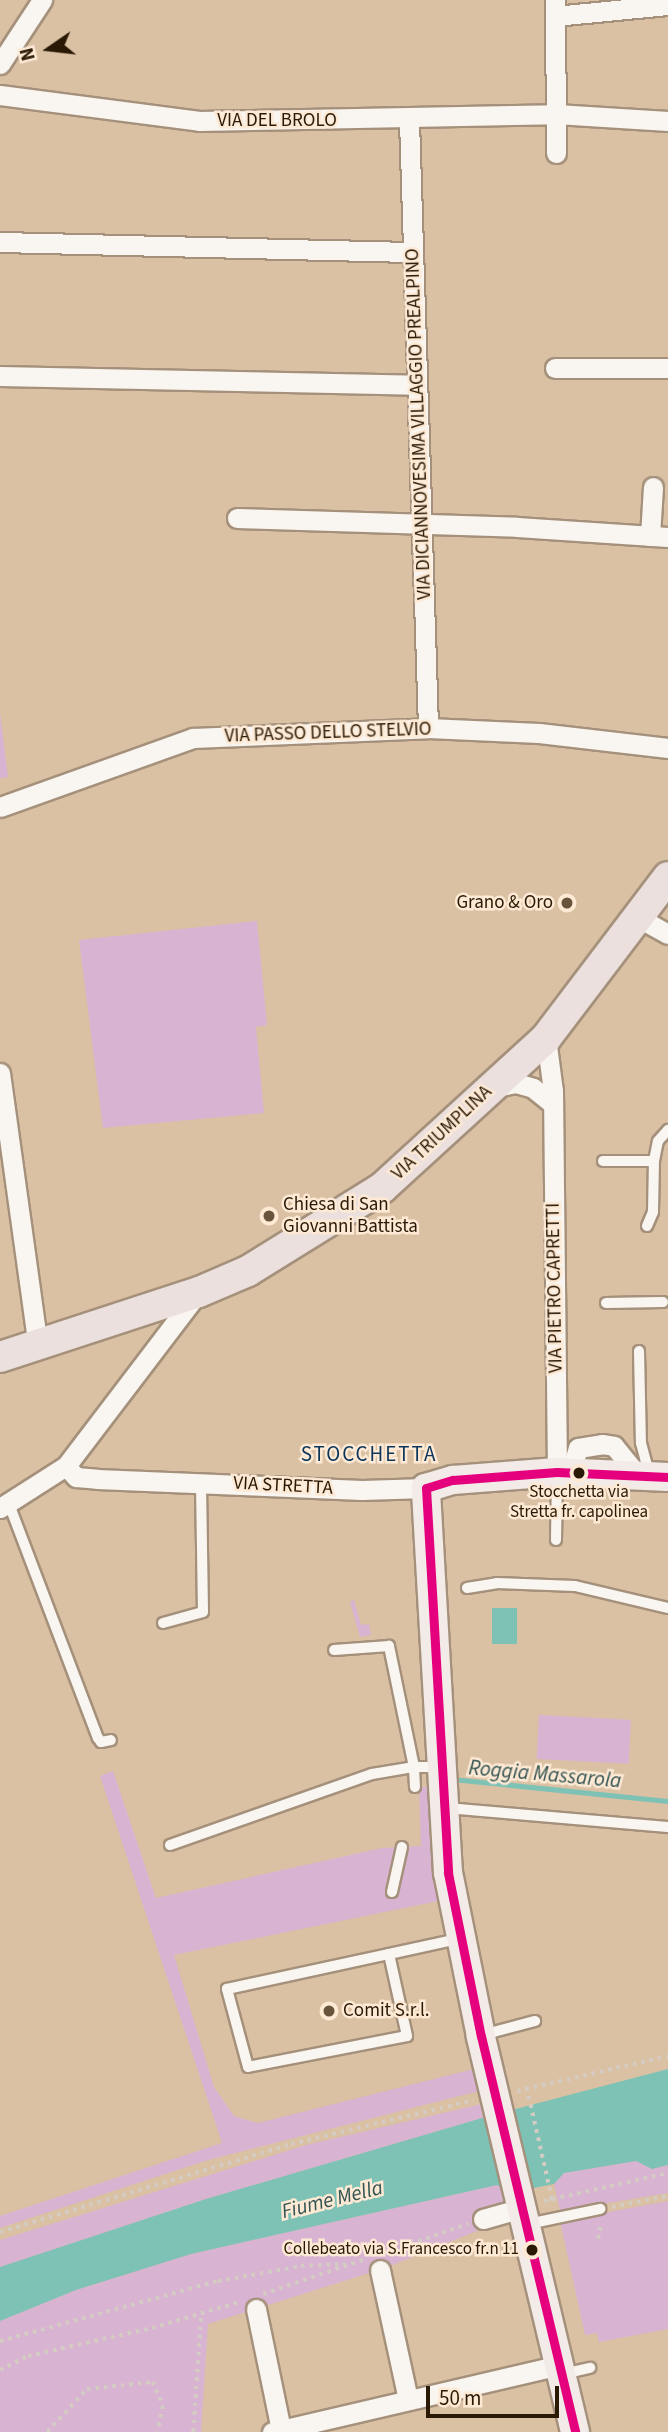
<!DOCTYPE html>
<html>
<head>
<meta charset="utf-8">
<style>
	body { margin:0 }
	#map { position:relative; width:668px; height:2432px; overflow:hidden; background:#dac1a4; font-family:"Source Sans 3",sans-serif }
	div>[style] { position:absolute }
	.green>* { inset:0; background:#d8b3d2; transform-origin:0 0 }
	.water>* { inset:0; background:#7ec2b6; transform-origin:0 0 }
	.stream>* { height:5px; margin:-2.5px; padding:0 2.5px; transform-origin:2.5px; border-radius:2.5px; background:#7ec2b6 }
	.path>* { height:3.5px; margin-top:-1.75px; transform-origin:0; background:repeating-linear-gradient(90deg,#d4ccc3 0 3.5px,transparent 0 8.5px) }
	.roads { filter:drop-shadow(2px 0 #a5917b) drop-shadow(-2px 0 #a5917b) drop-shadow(0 2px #a5917b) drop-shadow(0 -2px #a5917b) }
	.lane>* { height:10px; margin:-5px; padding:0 5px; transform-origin:5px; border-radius:5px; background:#f9f6f1 }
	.street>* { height:19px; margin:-9.5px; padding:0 9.5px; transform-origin:9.5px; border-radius:9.5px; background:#f9f6f1 }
	.secondary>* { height:28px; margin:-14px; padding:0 14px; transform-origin:14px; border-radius:14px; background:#f2ebe7 }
	.primary>* { height:30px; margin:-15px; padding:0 15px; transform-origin:15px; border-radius:15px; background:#ebe0dd }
	.bus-1>* { height:9px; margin:-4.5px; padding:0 4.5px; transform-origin:4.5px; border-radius:4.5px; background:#e5007d }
	.dots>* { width:19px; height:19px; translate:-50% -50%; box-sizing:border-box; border:4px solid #fde9d4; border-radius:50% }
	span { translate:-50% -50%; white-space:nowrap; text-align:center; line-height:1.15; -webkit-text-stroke:5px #fde9d4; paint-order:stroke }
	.bus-label { font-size:17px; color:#2a1904 }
	.right { translate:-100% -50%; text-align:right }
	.street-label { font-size:19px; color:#2a1904 }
	.poi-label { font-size:19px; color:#2a1904 }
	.left { translate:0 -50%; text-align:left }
	.neighbourhood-label { font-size:21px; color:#0a3459; letter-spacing:2px }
	.water-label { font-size:21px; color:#335452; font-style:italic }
	.north { position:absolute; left:14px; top:14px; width:70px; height:70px; -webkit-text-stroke:5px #fde9d4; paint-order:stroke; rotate:256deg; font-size:19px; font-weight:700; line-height:28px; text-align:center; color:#2a1904 }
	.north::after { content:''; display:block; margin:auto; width:24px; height:32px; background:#2a1904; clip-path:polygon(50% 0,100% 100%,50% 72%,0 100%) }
	.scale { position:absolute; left:426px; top:2386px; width:133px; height:32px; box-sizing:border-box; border:4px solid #2a1904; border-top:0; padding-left:9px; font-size:21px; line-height:24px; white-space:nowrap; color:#2a1904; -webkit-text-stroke:5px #fde9d4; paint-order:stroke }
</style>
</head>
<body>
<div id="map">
	<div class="green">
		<div style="clip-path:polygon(0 713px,8px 777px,0 778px)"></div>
		<div style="clip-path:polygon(257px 921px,267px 1025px,256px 1027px,264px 1113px,103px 1128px,79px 940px)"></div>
		<div style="clip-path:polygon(354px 1600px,361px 1625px,369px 1624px,371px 1635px,360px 1637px,350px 1602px)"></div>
		<div style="left:539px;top:1715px;width:92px;height:44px;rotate:3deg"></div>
		<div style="clip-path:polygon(113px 1771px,156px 1898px,382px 1848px,421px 1846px,419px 1787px,429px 1787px,443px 1900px,174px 1955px,214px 2087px,234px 2116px,258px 2123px,478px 2068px,483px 2090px,208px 2160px,0 2228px,0 2216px,222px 2143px,100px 1776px)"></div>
		<div style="clip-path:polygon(486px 2103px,489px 2116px,206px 2199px,0 2267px,0 2240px,306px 2145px)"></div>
		<div style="clip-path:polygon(636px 2161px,652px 2169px,668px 2165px,668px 2193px,560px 2211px,554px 2184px,564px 2173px)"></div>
		<div style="clip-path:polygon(497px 2185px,509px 2193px,489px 2226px,385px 2268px,208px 2324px,201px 2432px,0 2432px,0 2321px,76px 2290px,191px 2254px)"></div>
		<div style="clip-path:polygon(668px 2201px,668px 2329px,599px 2342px,597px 2333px,585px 2335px,560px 2221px)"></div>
	</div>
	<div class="water">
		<div style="left:492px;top:1608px;width:25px;height:36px"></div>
		<div style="clip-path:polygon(668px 2069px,668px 2165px,652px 2169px,636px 2161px,564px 2173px,554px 2184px,509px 2193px,497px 2185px,191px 2254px,76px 2290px,0 2321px,0 2267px,206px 2199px,489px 2116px)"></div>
	</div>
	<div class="stream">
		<div style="left:452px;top:1779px;width:217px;rotate:5.8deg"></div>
	</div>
	<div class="path">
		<div style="left:527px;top:2088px;width:113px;rotate:77.2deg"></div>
		<div style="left:552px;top:2198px;width:9px;rotate:111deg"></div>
		<div style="left:517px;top:2091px;width:155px;rotate:-13.1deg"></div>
		<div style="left:544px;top:2201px;width:127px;rotate:-12.7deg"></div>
		<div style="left:612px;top:2207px;width:57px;rotate:-11.1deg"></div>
		<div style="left:0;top:2232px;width:304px;rotate:-16.8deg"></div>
		<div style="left:291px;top:2144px;width:188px;rotate:-13.5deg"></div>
		<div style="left:598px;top:2239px;width:17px;rotate:-80deg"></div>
		<div style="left:386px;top:2252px;width:87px;rotate:-18.9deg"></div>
		<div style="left:263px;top:2294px;width:108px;rotate:-18.9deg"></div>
		<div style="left:0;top:2341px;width:226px;rotate:-15.4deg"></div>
		<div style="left:218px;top:2281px;width:84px;rotate:-10.2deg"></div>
		<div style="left:301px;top:2266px;width:44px;rotate:-2.6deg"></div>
		<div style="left:0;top:2370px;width:31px;rotate:-27deg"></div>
		<div style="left:28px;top:2356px;width:127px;rotate:-12.7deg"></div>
		<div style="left:152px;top:2328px;width:91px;rotate:-16.6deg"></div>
		<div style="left:47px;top:2432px;width:59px;rotate:-47.1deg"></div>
		<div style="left:87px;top:2389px;width:66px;rotate:-6.1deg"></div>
		<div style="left:153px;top:2382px;width:26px;rotate:67deg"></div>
		<div style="left:163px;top:2406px;width:26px;rotate:101deg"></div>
		<div style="left:193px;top:2432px;width:118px;rotate:-86.1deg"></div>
	</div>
	<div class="roads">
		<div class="lane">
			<div style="left:603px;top:1161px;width:51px"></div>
			<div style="left:647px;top:1226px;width:15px;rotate:-67deg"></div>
			<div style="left:653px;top:1212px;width:51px;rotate:-88.9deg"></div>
			<div style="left:654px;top:1161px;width:20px;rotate:-79deg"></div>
			<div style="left:658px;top:1141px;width:15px;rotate:-48deg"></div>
			<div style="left:606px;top:1303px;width:57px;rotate:-1deg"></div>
			<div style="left:639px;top:1351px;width:92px;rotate:88.8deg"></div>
			<div style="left:641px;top:1443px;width:30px;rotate:75deg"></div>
			<div style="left:9px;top:1504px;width:250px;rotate:69.2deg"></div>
			<div style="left:98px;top:1738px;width:5px;rotate:53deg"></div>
			<div style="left:101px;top:1742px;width:10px;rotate:-11deg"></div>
			<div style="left:556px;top:1540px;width:64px;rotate:-89.1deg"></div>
			<div style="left:467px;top:1588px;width:30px;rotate:-9deg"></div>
			<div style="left:497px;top:1583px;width:78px;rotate:2.2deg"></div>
			<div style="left:575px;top:1586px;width:96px;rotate:13.3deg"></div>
			<div style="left:163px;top:1623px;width:41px;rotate:-15.4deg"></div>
			<div style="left:203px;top:1612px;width:129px;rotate:-90.9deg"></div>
			<div style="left:415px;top:1787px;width:20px;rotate:-93deg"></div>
			<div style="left:414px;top:1767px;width:27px"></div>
			<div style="left:446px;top:1808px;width:223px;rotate:4.9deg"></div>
			<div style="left:170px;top:1845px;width:214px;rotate:-19.4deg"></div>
			<div style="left:372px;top:1774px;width:43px;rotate:-9.5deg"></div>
			<div style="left:414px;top:1767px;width:124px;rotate:-101.7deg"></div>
			<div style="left:389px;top:1646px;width:55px;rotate:175.8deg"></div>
			<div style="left:392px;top:1892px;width:46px;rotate:-77.5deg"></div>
			<div style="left:389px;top:1954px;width:84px;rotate:77.6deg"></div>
			<div style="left:407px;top:2036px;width:162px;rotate:169deg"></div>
			<div style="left:248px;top:2067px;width:81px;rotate:-105.1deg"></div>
			<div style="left:227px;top:1989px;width:166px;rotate:-12.2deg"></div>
			<div style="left:389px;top:1954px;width:71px;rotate:-12.3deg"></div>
			<div style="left:482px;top:2035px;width:55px;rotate:-14.8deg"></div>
			<div style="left:528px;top:2224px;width:74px;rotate:-11.8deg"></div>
			<div style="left:563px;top:2374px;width:28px;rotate:-13deg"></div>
		</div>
		<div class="street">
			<div style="left:555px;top:0;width:153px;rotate:89.6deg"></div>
			<div style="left:555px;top:16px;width:114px;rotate:-5.6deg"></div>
			<div style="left:0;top:64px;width:77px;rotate:-56.7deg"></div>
			<div style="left:0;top:95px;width:201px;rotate:7.4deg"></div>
			<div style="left:199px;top:121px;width:357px;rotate:-1.1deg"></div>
			<div style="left:556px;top:114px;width:112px;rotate:3.6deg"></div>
			<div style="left:409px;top:120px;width:608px;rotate:88.21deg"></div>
			<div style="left:0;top:242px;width:412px;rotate:1.4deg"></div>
			<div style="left:555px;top:368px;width:113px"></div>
			<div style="left:0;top:376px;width:416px;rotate:1.2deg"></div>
			<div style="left:237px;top:518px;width:280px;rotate:1.8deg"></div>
			<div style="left:517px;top:527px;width:151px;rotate:3.8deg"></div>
			<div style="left:650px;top:536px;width:49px;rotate:-86.5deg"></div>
			<div style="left:0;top:807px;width:205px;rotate:-19.7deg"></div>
			<div style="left:193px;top:738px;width:235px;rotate:-2.4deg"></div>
			<div style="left:428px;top:728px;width:111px;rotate:2.6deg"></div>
			<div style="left:539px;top:733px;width:130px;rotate:6.6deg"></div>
			<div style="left:639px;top:918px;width:33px;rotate:29deg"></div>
			<div style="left:546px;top:1038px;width:53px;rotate:82.5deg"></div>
			<div style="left:553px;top:1091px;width:381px;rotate:89.4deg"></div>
			<div style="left:0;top:1073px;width:277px;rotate:82.1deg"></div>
			<div style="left:492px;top:1088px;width:25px;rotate:-12deg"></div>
			<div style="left:516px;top:1083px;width:18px;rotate:16deg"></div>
			<div style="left:533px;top:1088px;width:26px;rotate:39deg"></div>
			<div style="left:66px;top:1466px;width:15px;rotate:48deg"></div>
			<div style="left:76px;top:1477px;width:21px;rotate:5deg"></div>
			<div style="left:97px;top:1479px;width:265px;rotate:2.4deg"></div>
			<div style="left:362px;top:1490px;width:64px;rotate:-1.8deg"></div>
			<div style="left:571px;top:1472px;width:25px;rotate:-74deg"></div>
			<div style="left:578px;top:1448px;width:24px;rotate:-9deg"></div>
			<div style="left:602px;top:1444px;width:12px;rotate:9deg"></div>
			<div style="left:614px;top:1446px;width:40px;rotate:51deg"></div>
			<div style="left:0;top:1508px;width:78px;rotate:-32.5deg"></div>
			<div style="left:66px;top:1466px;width:218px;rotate:-52.7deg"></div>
			<div style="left:483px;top:2219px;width:41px;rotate:-15.8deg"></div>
			<div style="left:380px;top:2270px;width:133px;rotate:77.8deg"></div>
			<div style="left:256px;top:2309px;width:124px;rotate:78.3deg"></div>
			<div style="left:272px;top:2432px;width:296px;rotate:-13.1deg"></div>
		</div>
		<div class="secondary">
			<div style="left:575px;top:2432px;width:407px;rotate:-103.4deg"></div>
			<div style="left:481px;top:2036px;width:166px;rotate:-101.4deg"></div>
			<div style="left:448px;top:1873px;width:386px;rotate:-93.3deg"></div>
			<div style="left:426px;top:1488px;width:28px;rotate:-17deg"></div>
			<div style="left:453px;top:1480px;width:104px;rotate:-4.4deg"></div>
			<div style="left:557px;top:1472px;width:111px;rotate:2.6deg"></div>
		</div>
		<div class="primary">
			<div style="left:0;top:1357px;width:209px;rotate:-18.1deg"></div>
			<div style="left:199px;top:1292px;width:53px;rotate:-23.2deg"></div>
			<div style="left:248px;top:1271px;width:158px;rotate:-31.8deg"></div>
			<div style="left:382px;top:1188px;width:222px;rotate:-42.4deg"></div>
			<div style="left:546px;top:1038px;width:202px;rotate:-52.8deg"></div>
		</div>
	</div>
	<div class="bus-1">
		<div style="left:426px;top:1488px;width:386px;rotate:86.7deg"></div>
		<div style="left:448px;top:1873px;width:166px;rotate:78.6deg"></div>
		<div style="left:481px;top:2036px;width:407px;rotate:76.6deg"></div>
		<div style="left:426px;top:1488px;width:28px;rotate:-17deg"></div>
		<div style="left:453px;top:1480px;width:104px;rotate:-4.4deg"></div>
		<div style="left:557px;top:1472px;width:111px;rotate:2.6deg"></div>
	</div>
	<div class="dots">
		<div style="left:567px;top:903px;background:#68543c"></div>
		<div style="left:269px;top:1216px;background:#68543c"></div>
		<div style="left:579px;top:1473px;background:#2a1904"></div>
		<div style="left:329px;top:2011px;background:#68543c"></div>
		<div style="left:532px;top:2250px;background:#2a1904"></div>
	</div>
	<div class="bus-label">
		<span style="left:579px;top:1503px">Stocchetta via<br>Stretta fr. capolinea</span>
		<span class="right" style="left:519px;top:2250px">Collebeato via S.Francesco fr.n 11</span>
	</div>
	<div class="street-label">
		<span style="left:277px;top:121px">VIA DEL BROLO</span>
		<span style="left:419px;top:424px;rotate:-92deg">VIA DICIANNOVESIMA VILLAGGIO PREALPINO</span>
		<span style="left:328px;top:733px;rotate:-2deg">VIA PASSO DELLO STELVIO</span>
		<span style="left:442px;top:1133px;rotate:-43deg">VIA TRIUMPLINA</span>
		<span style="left:555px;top:1288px;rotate:-91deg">VIA PIETRO CAPRETTI</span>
		<span style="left:283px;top:1486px;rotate:3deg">VIA STRETTA</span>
	</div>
	<div class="poi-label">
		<span class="right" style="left:553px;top:903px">Grano &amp; Oro</span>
		<span class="left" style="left:283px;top:1216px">Chiesa di San<br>Giovanni Battista</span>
		<span class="left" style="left:343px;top:2011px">Comit S.r.l.</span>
	</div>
	<div class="neighbourhood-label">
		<span style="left:369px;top:1454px">STOCCHETTA</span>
	</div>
	<div class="water-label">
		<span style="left:545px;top:1774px;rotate:5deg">Roggia Massarola</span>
		<span style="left:332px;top:2199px;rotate:-14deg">Fiume Mella</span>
	</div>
	<div class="north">N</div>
	<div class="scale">50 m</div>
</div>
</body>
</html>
